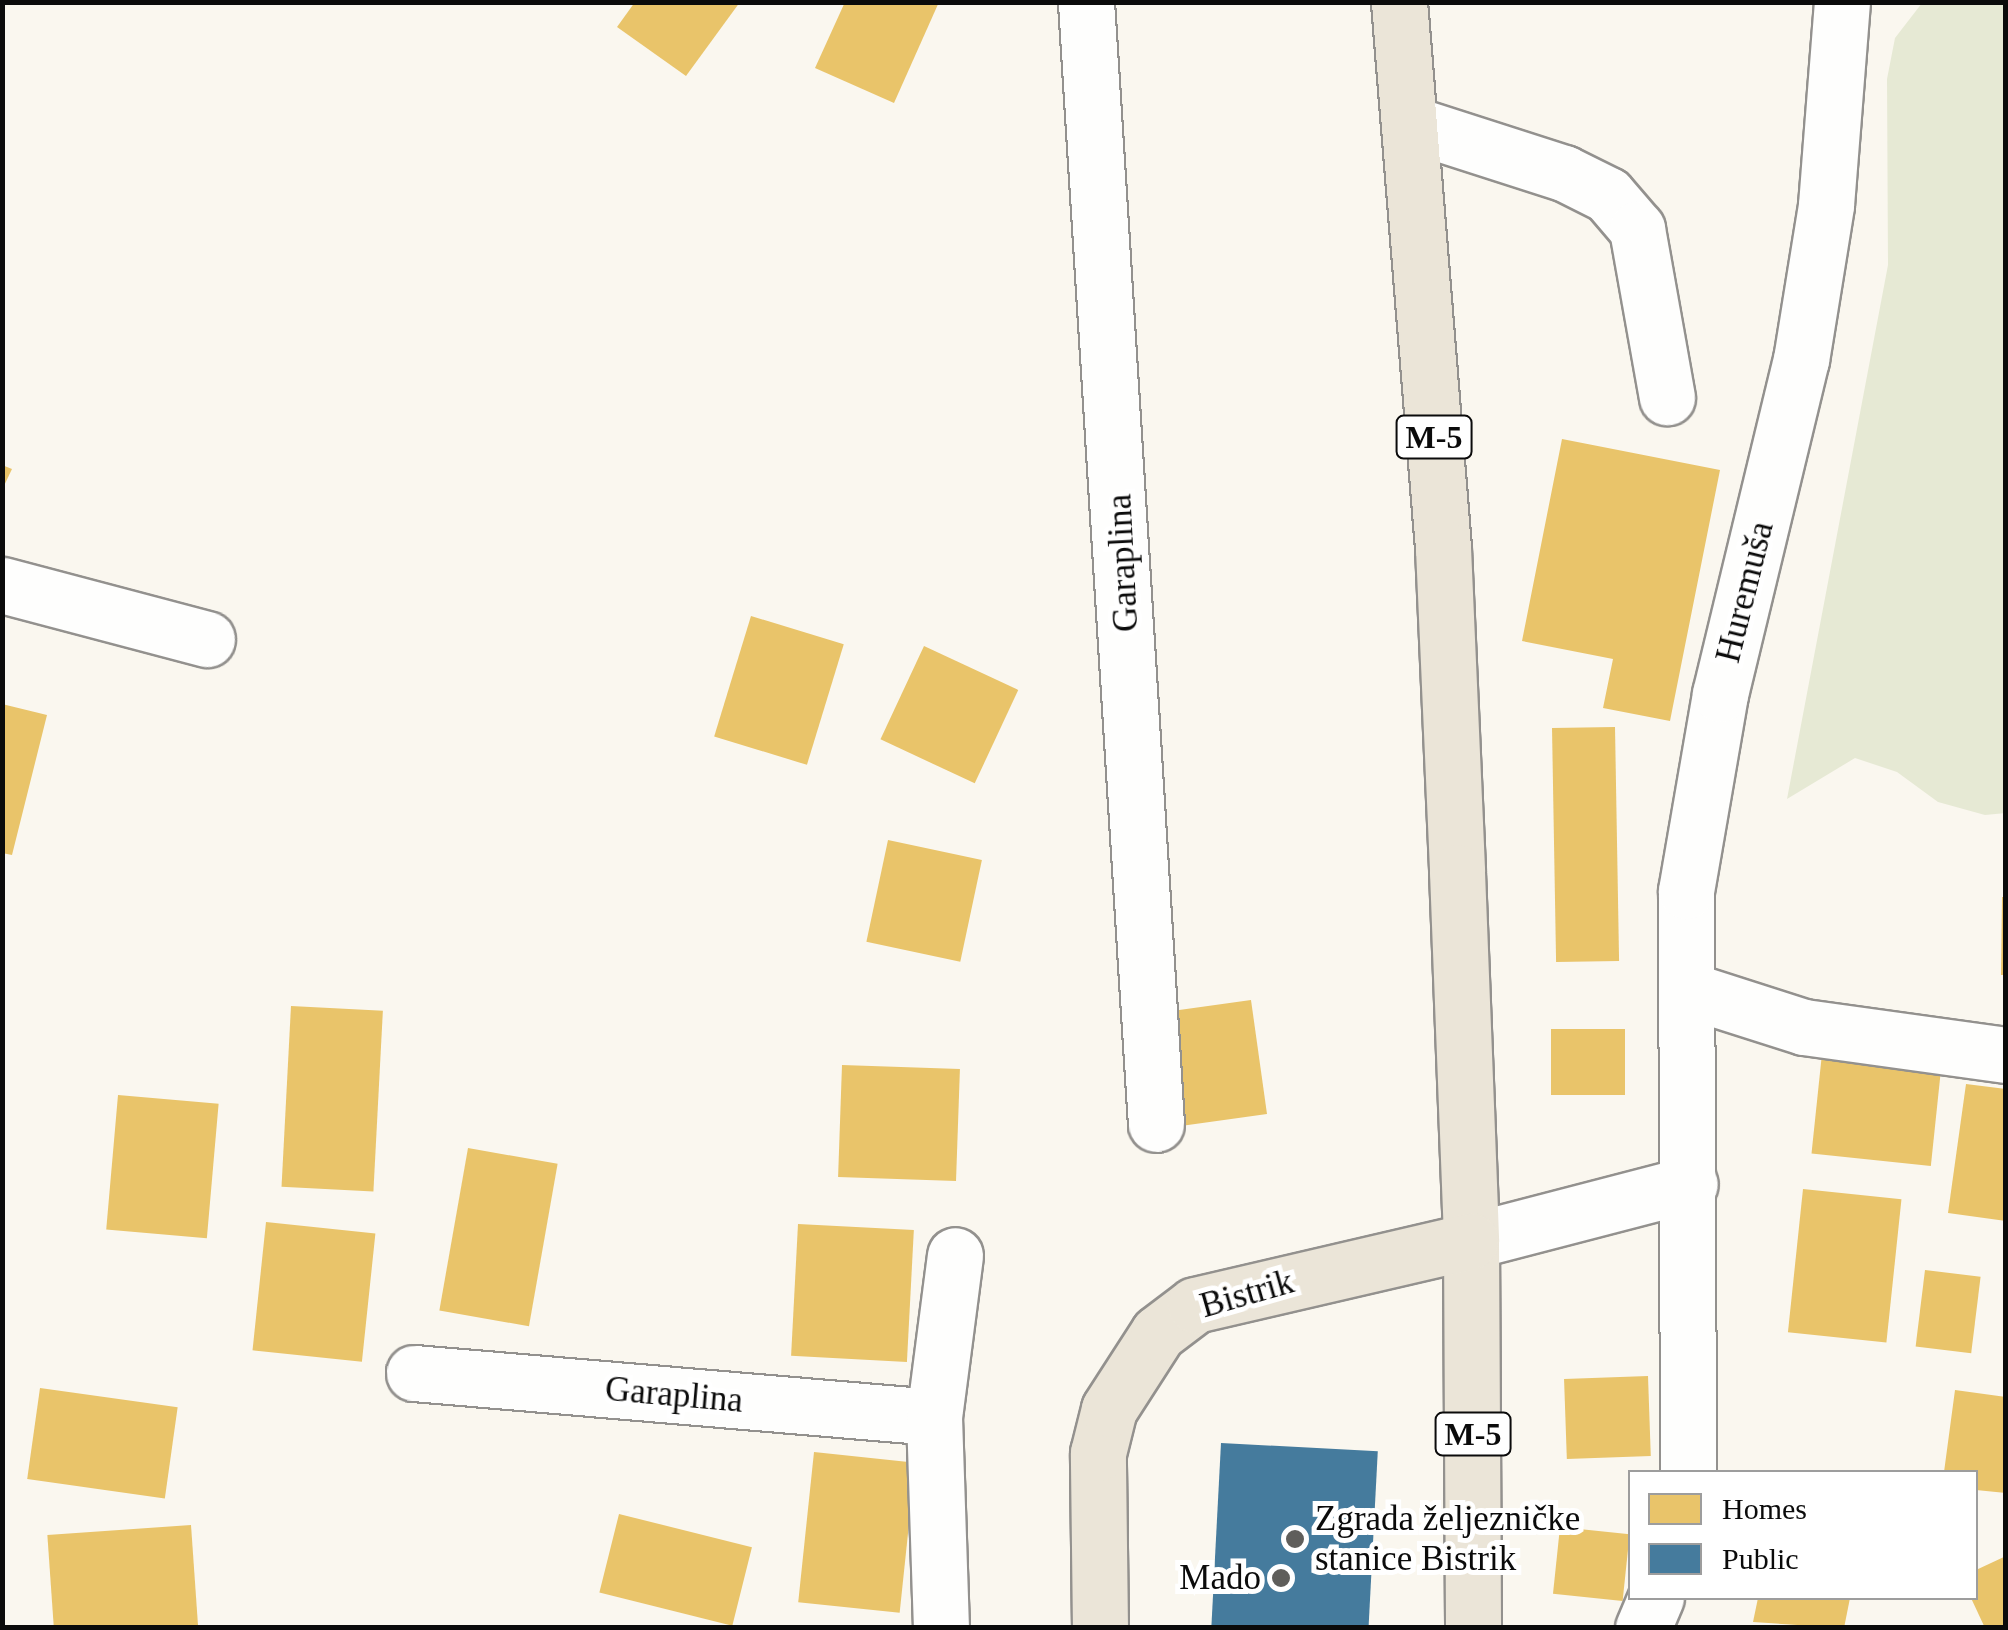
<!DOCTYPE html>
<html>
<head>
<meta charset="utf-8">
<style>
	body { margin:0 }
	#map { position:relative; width:2008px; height:1630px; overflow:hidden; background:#faf7ef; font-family:"Times New Roman",serif }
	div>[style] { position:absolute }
	.cemetery>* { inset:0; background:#e6e9d4 }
	.homes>* { inset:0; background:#e9c46a; transform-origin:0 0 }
	.public>* { inset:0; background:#457b9d; transform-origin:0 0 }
	.roads { filter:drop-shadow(2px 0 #93918e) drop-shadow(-2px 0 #93918e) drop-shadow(0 2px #93918e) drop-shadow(0 -2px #93918e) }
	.minor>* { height:55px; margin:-27.5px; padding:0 27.5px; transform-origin:27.5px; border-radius:27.5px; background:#fefefd }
	.major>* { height:55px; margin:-27.5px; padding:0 27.5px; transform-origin:27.5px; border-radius:27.5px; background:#ebe5d8 }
	.dots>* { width:28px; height:28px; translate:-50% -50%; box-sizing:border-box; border:5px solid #fff; border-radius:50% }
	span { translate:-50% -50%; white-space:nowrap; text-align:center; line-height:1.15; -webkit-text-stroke:10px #fff; paint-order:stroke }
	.shield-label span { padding:2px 8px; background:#fff; border:2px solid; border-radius:8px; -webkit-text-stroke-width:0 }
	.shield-label { font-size:32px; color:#0b0b0b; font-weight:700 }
	.street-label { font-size:35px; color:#0b0b0b }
	.poi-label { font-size:35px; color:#0b0b0b }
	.left { translate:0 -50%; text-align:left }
	.right { translate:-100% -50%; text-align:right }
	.frame { position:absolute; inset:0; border:5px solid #0b0b0b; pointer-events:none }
	.legend { position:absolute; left:1628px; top:1470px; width:350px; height:130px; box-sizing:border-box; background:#fff; border:2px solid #9d9d9d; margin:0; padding:12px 18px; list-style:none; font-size:30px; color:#0b0b0b }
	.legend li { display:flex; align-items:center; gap:20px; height:50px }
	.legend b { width:50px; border:2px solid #9d9d9d }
</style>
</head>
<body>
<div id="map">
	<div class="cemetery">
		<div style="clip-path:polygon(1922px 3px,2005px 3px,2006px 813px,1985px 815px,1938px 802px,1897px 772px,1855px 758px,1787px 799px,1888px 265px,1887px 79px,1895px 38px)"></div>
	</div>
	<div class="homes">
		<div style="clip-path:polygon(635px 2px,740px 2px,686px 76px,617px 27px)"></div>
		<div style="clip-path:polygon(845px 2px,939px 2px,894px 103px,815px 68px)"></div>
		<div style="clip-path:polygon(1562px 439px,1720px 470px,1670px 721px,1603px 708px,1613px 659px,1522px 641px)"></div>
		<div style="clip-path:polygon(2px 465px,12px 469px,2px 490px)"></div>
		<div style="left:751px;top:616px;width:97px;height:126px;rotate:17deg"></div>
		<div style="left:924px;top:646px;width:104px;height:103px;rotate:25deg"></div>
		<div style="clip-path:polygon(2px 704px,47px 715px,12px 855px,2px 853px)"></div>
		<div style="left:1615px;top:727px;width:234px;height:63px;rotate:89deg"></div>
		<div style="left:888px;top:840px;width:96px;height:104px;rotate:12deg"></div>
		<div style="clip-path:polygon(2002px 897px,2006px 897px,2006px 975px,2001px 975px)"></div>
		<div style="left:1251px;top:1000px;width:115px;height:87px;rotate:82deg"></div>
		<div style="left:291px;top:1006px;width:92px;height:181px;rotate:3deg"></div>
		<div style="left:1551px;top:1029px;width:74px;height:66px"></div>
		<div style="left:1823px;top:1044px;width:120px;height:110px;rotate:6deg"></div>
		<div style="left:842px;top:1065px;width:118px;height:112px;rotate:2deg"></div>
		<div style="clip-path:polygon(1966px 1084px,2006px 1089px,2006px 1221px,1948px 1213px)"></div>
		<div style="left:118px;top:1095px;width:101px;height:135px;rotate:5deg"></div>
		<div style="left:468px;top:1148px;width:91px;height:165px;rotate:10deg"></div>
		<div style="left:1803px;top:1189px;width:99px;height:144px;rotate:6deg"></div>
		<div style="left:266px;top:1222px;width:110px;height:129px;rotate:6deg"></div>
		<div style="left:798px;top:1224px;width:116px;height:132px;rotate:3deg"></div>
		<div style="left:1925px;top:1270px;width:56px;height:77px;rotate:7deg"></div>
		<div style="left:1648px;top:1376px;width:80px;height:84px;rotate:88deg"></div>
		<div style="left:40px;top:1388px;width:139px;height:92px;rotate:8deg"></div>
		<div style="clip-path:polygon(1955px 1390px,2006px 1397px,2006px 1493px,1976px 1490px,1976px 1472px,1944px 1472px)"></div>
		<div style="left:814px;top:1452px;width:102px;height:151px;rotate:6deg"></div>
		<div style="left:619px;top:1514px;width:137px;height:81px;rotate:14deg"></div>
		<div style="left:191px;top:1525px;width:103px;height:144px;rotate:86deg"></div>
		<div style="left:1560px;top:1527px;width:70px;height:67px;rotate:6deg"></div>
		<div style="clip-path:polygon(2006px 1556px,2006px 1628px,1985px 1628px,1971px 1598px,1976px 1570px)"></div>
		<div style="clip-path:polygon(1758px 1598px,1850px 1598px,1844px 1628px,1753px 1622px)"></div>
	</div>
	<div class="public">
		<div style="left:1221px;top:1443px;width:157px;height:185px;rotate:3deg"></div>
	</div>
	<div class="roads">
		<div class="minor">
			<div style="left:1086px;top:2px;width:1124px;rotate:86.43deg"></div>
			<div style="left:1411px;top:124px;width:161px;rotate:17.8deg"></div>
			<div style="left:1564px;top:173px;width:49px;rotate:26.6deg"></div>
			<div style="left:1608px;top:195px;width:45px;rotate:49.5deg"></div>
			<div style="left:1637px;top:229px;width:171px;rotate:79.9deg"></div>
			<div style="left:2px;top:585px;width:212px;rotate:14.8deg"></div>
			<div style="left:1688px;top:990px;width:122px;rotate:17.7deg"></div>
			<div style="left:1804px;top:1027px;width:204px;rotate:7.9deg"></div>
			<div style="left:1471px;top:1241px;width:226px;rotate:-14.6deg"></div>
			<div style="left:414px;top:1373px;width:522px;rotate:4.84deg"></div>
			<div style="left:1688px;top:1472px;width:581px;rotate:-90.2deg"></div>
			<div style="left:1686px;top:891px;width:200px;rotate:-80.2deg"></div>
			<div style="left:1720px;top:694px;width:344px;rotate:-76.4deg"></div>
			<div style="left:1801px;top:360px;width:157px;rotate:-80.8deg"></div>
			<div style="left:1826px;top:205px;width:204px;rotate:-85.5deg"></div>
			<div style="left:941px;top:1628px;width:211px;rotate:-91.9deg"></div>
			<div style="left:934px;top:1417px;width:163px;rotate:-82.6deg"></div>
			<div style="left:1643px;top:1628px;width:33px;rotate:-67deg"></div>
		</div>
		<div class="major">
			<div style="left:1399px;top:2px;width:548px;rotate:85.39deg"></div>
			<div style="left:1443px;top:548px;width:324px;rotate:87.5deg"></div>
			<div style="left:1457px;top:872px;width:369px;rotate:87.8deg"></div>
			<div style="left:1471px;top:1241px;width:387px;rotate:89.7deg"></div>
			<div style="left:1100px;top:1628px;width:175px;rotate:-90.7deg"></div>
			<div style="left:1098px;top:1453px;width:45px;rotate:-76deg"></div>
			<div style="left:1109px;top:1409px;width:90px;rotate:-57.2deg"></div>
			<div style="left:1158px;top:1333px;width:46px;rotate:-37.1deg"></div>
			<div style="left:1195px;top:1305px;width:283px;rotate:-13.1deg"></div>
		</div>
	</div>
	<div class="dots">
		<div style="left:1295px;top:1539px;background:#5f5e5b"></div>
		<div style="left:1281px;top:1578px;background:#5f5e5b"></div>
	</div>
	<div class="shield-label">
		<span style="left:1434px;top:437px">M-5</span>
		<span style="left:1473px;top:1434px">M-5</span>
	</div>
	<div class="street-label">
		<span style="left:1123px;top:563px;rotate:-93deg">Garaplina</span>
		<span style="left:1745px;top:592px;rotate:-76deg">Huremuša</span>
		<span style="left:1247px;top:1294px;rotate:-16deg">Bistrik</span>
		<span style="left:674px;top:1395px;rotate:5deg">Garaplina</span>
	</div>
	<div class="poi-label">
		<span class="left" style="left:1315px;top:1539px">Zgrada željezničke<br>stanice Bistrik</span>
		<span class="right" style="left:1261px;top:1578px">Mado</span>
	</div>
	<div class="frame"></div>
	<ul class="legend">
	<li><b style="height:28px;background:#e9c46a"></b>Homes</li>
	<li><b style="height:28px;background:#457b9d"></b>Public</li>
	</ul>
</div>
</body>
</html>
